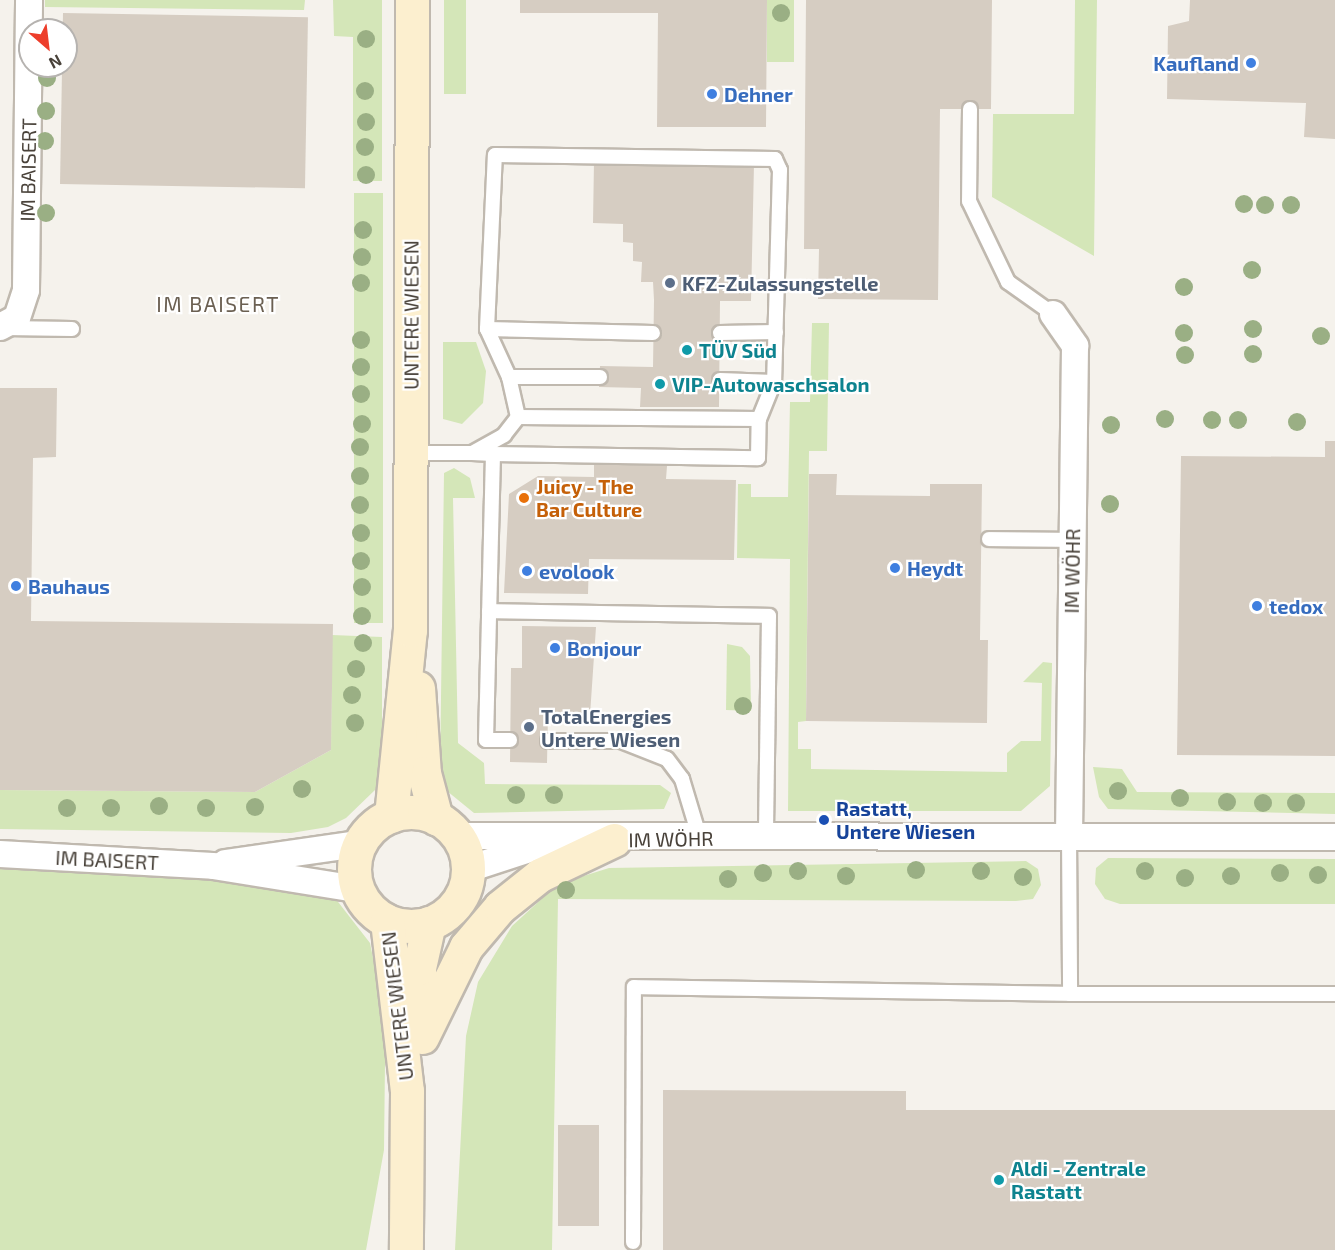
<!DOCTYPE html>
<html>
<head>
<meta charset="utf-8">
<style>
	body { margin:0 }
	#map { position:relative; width:1335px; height:1250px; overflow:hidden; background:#f5f2ec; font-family:"Exo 2",sans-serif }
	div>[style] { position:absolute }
	.green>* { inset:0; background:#d4e6b8; transform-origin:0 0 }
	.building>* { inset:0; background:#d6cdc2; transform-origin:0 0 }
	.roads { filter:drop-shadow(2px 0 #c0b9af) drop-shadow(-2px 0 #c0b9af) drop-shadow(0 2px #c0b9af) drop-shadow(0 -2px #c0b9af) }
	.lane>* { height:14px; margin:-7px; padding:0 7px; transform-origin:7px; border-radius:7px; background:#fff }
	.street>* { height:26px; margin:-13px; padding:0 13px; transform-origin:13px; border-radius:13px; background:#fff }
	.secondary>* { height:33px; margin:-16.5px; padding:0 16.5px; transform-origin:16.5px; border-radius:16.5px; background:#fcefcf }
	.secondary>.ring { margin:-16.5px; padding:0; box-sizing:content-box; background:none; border:33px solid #fcefcf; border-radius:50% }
	.trees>* { width:18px; height:18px; margin:-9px; border-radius:50%; background:#9aaf84 }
	.dots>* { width:16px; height:16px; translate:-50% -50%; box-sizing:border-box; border:3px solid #fff; border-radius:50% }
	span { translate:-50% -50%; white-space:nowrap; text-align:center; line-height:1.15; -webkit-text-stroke:4.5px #fff; paint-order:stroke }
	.shop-label { font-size:20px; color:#366cbe; font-weight:700 }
	.right { translate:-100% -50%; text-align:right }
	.left { translate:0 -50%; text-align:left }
	.street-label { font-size:20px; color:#49423a }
	.service-label { font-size:20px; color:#4e5e75; font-weight:700 }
	.culture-label { font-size:20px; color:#0d838f; font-weight:700 }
	.food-label { font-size:20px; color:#c56008; font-weight:700 }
	.transit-label { font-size:20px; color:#164399; font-weight:700 }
	.neighbourhood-label { font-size:21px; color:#6b6052; letter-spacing:1.5px }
	.north { position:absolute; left:18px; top:18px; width:60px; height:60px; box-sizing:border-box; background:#fff; border:2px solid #b6b3b0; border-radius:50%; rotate:152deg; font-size:16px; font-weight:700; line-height:24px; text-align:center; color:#49423a }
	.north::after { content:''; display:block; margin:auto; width:21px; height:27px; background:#ed3e2b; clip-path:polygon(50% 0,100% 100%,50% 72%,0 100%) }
</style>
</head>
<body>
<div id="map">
	<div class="green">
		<div style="clip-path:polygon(45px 0,305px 0,304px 10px,45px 7px)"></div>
		<div style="clip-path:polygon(333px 0,382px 0,382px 181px,353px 181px,353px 37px,334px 36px)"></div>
		<div style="left:444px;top:0;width:22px;height:94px"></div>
		<div style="left:767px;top:0;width:27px;height:62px"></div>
		<div style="clip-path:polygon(1075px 0,1097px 0,1094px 256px,992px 197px,993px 114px,1074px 114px)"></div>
		<div style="left:354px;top:193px;width:29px;height:430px"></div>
		<div style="clip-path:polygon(812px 323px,829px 323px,827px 451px,809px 451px,806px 721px,798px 722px,798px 749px,811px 749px,811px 769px,1007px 772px,1007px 753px,1021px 741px,1041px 741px,1042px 683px,1023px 682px,1043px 662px,1052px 663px,1050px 786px,1021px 811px,788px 811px,790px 559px,737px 558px,738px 484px,751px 484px,751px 497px,788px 497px,790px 402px,810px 402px)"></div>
		<div style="clip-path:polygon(443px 342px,476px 342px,486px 371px,483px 403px,462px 424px,443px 419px)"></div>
		<div style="clip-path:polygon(454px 468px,470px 478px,475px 498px,453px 498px,458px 743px,484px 763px,485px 784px,660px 785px,671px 793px,664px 809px,474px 813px,447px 791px,440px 773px,444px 473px)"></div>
		<div style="clip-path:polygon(332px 635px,382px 637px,382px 772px,375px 790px,346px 818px,328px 827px,291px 833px,0 829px,0 790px,255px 792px,331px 750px)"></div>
		<div style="clip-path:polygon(727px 644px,742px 647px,750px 656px,751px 711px,726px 710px)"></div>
		<div style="clip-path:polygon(1093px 767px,1122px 769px,1137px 792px,1335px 793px,1335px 814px,1108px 809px,1099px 797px)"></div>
		<div style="clip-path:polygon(1108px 858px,1335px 859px,1335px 904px,1120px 904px,1105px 899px,1095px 884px,1096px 868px)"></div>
		<div style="clip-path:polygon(1026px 861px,1038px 869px,1041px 885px,1033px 899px,1016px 901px,558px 899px,552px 1250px,455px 1250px,466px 1036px,478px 982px,512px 926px,558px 884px,609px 868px)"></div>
		<div style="clip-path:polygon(0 869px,298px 884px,335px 898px,370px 943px,375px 968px,386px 975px,384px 1150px,366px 1250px,0 1250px)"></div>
	</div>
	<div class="building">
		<div style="clip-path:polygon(520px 0,767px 0,766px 127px,657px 127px,658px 13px,520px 13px)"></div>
		<div style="clip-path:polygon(806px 0,992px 0,991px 109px,940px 109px,938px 300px,818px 299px,819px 249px,804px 249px)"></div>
		<div style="clip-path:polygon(1190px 0,1335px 0,1335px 139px,1304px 137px,1306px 103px,1167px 99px,1168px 26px,1189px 21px)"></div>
		<div style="left:63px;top:13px;width:245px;height:171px;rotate:1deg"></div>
		<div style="clip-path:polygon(594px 161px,754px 164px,751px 301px,720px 301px,719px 407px,640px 407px,641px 388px,599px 387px,600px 366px,653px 367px,654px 300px,653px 282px,641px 282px,642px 262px,633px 261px,633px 243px,623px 242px,623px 224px,593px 223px)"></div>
		<div style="clip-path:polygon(0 388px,57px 388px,56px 457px,33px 458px,31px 621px,333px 624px,331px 750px,255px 792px,0 790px)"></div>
		<div style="clip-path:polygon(1325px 441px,1335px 441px,1335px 756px,1177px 755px,1181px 456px,1325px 457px)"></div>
		<div style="clip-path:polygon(594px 464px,667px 466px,666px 479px,736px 480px,734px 560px,589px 559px,588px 594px,504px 593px,509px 494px,538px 476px,594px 477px)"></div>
		<div style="clip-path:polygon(809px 474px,837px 474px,836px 495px,930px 496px,930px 484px,982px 484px,980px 640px,988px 640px,987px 723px,806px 721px)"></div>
		<div style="clip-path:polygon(522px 626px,596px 627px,590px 715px,548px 714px,547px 763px,510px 762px,511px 668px,522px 668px)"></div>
		<div style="clip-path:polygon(663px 1090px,906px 1091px,906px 1110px,1335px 1110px,1335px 1250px,663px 1250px)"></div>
		<div style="left:558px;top:1125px;width:41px;height:101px"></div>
	</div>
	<div class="roads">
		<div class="lane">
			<div style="left:970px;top:109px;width:92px;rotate:90.6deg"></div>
			<div style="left:969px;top:201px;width:90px;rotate:64.3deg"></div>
			<div style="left:1008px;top:282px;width:55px;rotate:35.4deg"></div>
			<div style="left:5px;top:328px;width:67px;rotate:0.9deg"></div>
			<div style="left:487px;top:329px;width:166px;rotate:1.4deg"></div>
			<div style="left:720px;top:333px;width:56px;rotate:-1deg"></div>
			<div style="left:509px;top:377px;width:91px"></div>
			<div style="left:720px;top:380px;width:54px;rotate:2.1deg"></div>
			<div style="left:411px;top:453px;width:61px"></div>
			<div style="left:493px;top:454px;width:265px;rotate:0.9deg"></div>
			<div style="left:758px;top:458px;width:39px;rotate:-89deg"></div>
			<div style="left:759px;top:419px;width:241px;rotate:-179.5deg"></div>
			<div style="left:989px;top:539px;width:84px;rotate:0.7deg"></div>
			<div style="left:489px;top:611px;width:280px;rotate:1deg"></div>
			<div style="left:769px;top:616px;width:223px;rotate:90.8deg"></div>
			<div style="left:510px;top:740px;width:24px;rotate:180deg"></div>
			<div style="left:486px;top:740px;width:286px;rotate:-88.6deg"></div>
			<div style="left:493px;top:454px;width:21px;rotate:-177deg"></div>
			<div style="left:472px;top:453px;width:37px;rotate:-29deg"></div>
			<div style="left:504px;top:435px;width:23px;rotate:-52deg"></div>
			<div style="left:518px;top:417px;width:41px;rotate:-102.7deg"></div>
			<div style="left:509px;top:377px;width:53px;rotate:-114.6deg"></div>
			<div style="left:487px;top:329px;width:174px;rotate:-87.4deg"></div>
			<div style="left:495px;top:155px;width:280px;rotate:0.8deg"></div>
			<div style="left:775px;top:159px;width:12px;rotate:66deg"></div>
			<div style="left:780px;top:170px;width:212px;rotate:91.6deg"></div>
			<div style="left:774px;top:382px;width:40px;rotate:112deg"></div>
			<div style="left:548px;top:741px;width:73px"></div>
			<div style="left:621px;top:741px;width:49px;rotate:21.4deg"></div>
			<div style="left:667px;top:759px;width:25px;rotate:53deg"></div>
			<div style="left:682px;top:779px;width:63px;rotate:73.3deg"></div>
			<div style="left:1069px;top:835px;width:159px;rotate:89.6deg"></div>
			<div style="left:1070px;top:994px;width:265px"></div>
			<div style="left:633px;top:1242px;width:255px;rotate:-89.8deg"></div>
			<div style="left:634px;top:987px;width:436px;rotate:0.9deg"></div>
		</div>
		<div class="street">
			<div style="left:1053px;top:314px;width:39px;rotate:55deg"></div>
			<div style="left:1075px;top:346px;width:489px;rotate:90.7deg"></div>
			<div style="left:0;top:327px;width:19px;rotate:-28deg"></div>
			<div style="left:17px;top:318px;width:29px;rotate:-72deg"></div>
			<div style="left:26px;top:290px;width:290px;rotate:-89.4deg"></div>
			<div style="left:457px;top:836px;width:878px;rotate:0.07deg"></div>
			<div style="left:0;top:854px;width:213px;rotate:3.2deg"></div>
			<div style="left:213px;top:866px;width:146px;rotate:9.1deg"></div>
			<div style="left:225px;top:863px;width:135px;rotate:-8.1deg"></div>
			<div style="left:468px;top:869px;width:94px;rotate:-18deg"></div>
		</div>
		<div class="secondary">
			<div style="left:418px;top:688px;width:85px;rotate:86deg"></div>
			<div style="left:424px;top:773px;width:47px;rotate:75.1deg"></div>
			<div class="ring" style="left:354px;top:812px;width:81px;height:81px"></div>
			<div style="left:391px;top:816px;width:187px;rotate:-84.2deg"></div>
			<div style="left:410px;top:630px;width:630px;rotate:-89.82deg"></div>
			<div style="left:387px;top:921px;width:171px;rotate:83.3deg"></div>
			<div style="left:407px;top:1091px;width:159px;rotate:90.4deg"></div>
			<div style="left:422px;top:1035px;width:67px;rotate:-92.6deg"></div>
			<div style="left:419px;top:968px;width:46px;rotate:-77.5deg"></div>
			<div style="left:422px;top:1037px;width:100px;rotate:-63.9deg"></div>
			<div style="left:466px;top:947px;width:52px;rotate:-49.6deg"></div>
			<div style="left:500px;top:907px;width:51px;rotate:-38.7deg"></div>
			<div style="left:540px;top:875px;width:82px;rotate:-25.3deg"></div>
		</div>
	</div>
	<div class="trees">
		<div style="left:781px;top:13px"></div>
		<div style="left:366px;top:39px"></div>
		<div style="left:47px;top:78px"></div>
		<div style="left:365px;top:91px"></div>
		<div style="left:46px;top:111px"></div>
		<div style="left:366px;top:122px"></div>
		<div style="left:45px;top:141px"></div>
		<div style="left:365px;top:147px"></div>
		<div style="left:366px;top:175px"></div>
		<div style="left:1244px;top:204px"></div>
		<div style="left:1265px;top:205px"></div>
		<div style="left:1291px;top:205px"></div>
		<div style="left:46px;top:213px"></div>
		<div style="left:363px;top:230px"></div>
		<div style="left:362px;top:257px"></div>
		<div style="left:1252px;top:270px"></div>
		<div style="left:361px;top:283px"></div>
		<div style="left:1184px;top:287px"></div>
		<div style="left:1253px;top:329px"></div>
		<div style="left:1184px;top:333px"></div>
		<div style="left:1321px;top:336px"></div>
		<div style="left:361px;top:340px"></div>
		<div style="left:1253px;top:354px"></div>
		<div style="left:1185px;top:355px"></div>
		<div style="left:361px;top:367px"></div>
		<div style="left:361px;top:394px"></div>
		<div style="left:1165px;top:419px"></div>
		<div style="left:1212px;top:420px"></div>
		<div style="left:1238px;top:420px"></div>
		<div style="left:1297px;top:422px"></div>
		<div style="left:362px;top:424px"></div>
		<div style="left:1111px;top:425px"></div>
		<div style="left:360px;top:447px"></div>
		<div style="left:360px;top:476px"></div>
		<div style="left:1110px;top:504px"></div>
		<div style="left:360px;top:505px"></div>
		<div style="left:361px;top:533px"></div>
		<div style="left:361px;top:561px"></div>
		<div style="left:362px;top:587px"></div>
		<div style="left:362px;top:616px"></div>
		<div style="left:363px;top:643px"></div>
		<div style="left:356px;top:669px"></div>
		<div style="left:352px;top:695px"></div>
		<div style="left:743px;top:706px"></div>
		<div style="left:355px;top:723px"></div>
		<div style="left:302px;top:789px"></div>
		<div style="left:1118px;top:791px"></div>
		<div style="left:516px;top:795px"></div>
		<div style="left:554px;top:795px"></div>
		<div style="left:1180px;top:798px"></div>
		<div style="left:1227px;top:802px"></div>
		<div style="left:1263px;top:803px"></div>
		<div style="left:1296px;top:803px"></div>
		<div style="left:159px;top:806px"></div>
		<div style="left:255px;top:807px"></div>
		<div style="left:67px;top:808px"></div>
		<div style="left:111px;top:808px"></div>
		<div style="left:206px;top:808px"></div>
		<div style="left:916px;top:870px"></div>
		<div style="left:798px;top:871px"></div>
		<div style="left:981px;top:871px"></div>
		<div style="left:1145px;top:871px"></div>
		<div style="left:763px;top:873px"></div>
		<div style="left:1280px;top:873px"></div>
		<div style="left:1318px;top:875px"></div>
		<div style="left:846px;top:876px"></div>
		<div style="left:1231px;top:876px"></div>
		<div style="left:1023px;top:877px"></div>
		<div style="left:1185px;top:878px"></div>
		<div style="left:728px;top:879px"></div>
		<div style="left:566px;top:890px"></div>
	</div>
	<div class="dots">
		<div style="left:1251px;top:63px;background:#3f7fe0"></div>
		<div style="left:712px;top:94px;background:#3f7fe0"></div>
		<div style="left:670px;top:283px;background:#5c6f8a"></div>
		<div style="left:687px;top:350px;background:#0f9aa8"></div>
		<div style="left:660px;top:384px;background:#0f9aa8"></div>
		<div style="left:524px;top:498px;background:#e8710a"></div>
		<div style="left:895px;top:568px;background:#3f7fe0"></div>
		<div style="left:527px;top:571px;background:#3f7fe0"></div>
		<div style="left:16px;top:586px;background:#3f7fe0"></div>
		<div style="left:1257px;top:606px;background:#3f7fe0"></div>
		<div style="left:555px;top:648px;background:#3f7fe0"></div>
		<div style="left:529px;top:727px;background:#5c6f8a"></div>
		<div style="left:824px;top:820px;background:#1a4fb4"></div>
		<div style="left:999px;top:1180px;background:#0f9aa8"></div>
	</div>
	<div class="shop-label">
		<span class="right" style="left:1239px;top:63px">Kaufland</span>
		<span class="left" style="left:724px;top:94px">Dehner</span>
		<span class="left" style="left:907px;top:568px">Heydt</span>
		<span class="left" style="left:539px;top:571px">evolook</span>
		<span class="left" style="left:28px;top:586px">Bauhaus</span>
		<span class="left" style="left:1269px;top:606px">tedox</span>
		<span class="left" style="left:567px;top:648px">Bonjour</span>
	</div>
	<div class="street-label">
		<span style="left:28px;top:170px;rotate:-89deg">IM BAISERT</span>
		<span style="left:411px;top:315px;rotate:-90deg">UNTERE WIESEN</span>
		<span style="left:1072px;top:571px;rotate:-89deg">IM WÖHR</span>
		<span style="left:671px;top:839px;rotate:-1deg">IM WÖHR</span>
		<span style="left:107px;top:860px;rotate:3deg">IM BAISERT</span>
		<span style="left:397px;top:1006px;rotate:-97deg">UNTERE WIESEN</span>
	</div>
	<div class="service-label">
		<span class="left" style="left:682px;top:283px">KFZ-Zulassungstelle</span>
		<span class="left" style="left:541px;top:728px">TotalEnergies<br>Untere Wiesen</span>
	</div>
	<div class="culture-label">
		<span class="left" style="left:699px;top:350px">TÜV Süd</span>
		<span class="left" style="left:672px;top:384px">VIP-Autowaschsalon</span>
		<span class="left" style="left:1011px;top:1180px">Aldi - Zentrale<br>Rastatt</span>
	</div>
	<div class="food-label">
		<span class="left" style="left:536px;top:498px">Juicy - The<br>Bar Culture</span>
	</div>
	<div class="transit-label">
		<span class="left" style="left:836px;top:820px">Rastatt,<br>Untere Wiesen</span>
	</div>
	<div class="neighbourhood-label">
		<span style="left:218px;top:304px">IM BAISERT</span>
	</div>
	<div class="north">N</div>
</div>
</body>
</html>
